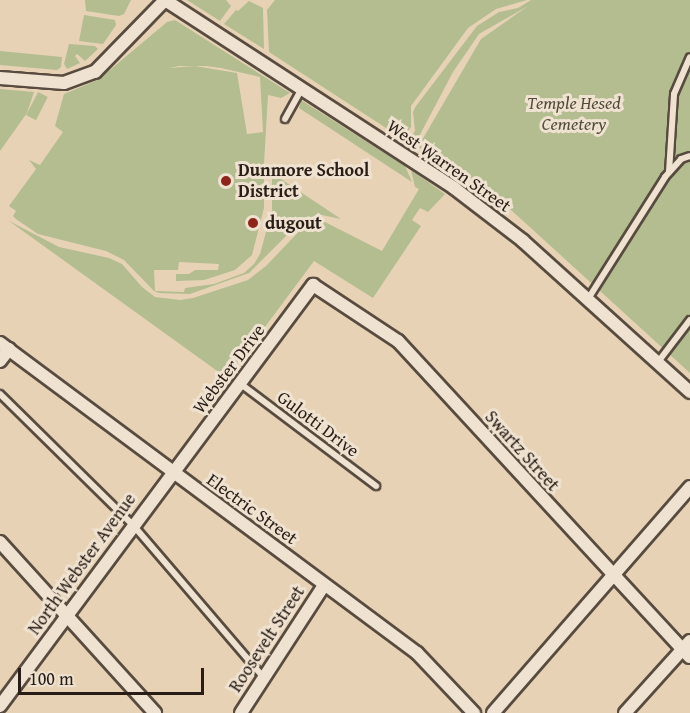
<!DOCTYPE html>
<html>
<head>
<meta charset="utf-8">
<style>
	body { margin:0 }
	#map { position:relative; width:690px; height:713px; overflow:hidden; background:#e7d2b6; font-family:"Gentium Book Plus",serif }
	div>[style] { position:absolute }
	.green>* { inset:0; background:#b3bd90; transform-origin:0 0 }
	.roads { filter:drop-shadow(2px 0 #584b3f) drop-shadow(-2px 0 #584b3f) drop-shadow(0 2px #584b3f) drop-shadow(0 -2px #584b3f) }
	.lane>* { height:6px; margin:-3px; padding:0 3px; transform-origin:3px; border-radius:3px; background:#efe2d0 }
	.street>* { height:12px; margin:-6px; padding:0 6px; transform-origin:6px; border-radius:6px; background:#efe2d0 }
	.dots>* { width:16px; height:16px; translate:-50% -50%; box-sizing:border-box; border:3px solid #efe2d0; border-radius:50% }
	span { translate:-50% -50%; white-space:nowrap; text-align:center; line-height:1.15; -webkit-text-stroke:6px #efe2d0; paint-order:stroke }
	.park-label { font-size:18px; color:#524e3b; font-style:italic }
	.street-label { font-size:18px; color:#291e17 }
	.poi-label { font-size:18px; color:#291e17; font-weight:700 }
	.left { translate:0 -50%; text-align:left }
	.scale { position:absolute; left:18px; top:668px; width:186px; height:27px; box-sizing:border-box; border:3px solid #291e17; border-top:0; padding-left:8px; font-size:18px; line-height:21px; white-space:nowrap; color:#291e17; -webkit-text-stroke:4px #efe2d0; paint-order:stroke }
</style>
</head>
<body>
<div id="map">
	<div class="green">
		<div style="clip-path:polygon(85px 0,131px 0,124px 14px,119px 16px,86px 11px)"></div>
		<div style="clip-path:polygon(187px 0,226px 0,231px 6px,220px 21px)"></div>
		<div style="clip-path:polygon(275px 0,527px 0,496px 9px,468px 28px,411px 106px,411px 127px,403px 139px,269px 52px,267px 10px)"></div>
		<div style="clip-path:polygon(531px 0,690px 0,690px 373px,487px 188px,418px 147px,481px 39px,528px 6px,479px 34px,453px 72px,414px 146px,408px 141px,415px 131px,413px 112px,416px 106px,477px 26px,499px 12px,518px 8px)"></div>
		<div style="clip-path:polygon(249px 1px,263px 8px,264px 49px,224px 24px,236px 10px,238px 11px)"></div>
		<div style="clip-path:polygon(84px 15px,115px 20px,116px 25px,103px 44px,79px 41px)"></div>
		<div style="clip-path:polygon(evenodd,175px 20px,290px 93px,281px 98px,268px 95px,264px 164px,264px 208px,252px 255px,235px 270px,204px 280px,176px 281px,176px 274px,189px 274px,195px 270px,218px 270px,219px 264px,179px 262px,178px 270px,154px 270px,155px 291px,184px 292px,185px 288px,214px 284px,244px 273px,254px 264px,260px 254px,272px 210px,272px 173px,341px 219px,322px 215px,303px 219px,249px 273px,190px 294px,159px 293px,154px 291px,124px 260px,106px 251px,38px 234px,16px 219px,13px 216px,16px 211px,9px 206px,36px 169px,29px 160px,40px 165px,63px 132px,55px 126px,64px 94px,98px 80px,167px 22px,175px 20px,179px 66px,206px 66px,221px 68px,260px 77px,263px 132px,247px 134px,237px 73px,195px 66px,169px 68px,179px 66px)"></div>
		<div style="clip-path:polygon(69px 44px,95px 46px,98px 49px,85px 61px,77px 54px,75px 56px,80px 63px,67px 69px,64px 64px)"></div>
		<div style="clip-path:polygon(0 51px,62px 57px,61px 67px,57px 70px,0 65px)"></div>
		<div style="clip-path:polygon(0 89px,34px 92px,27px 113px,0 151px)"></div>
		<div style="left:38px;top:92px;width:11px;height:26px;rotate:27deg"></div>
		<div style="clip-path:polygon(301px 100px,405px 166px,412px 182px,299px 108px)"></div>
		<div style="clip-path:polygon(411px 170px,445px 194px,428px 212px,420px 208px,412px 220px,421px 226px,373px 298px,314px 261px,227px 378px,9px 221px,59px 247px,109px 258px,122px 264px,142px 287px,155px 297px,180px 300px,193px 298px,248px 280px,266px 266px,308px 222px,319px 219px,382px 251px,419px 189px,415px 187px)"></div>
	</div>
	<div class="roads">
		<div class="lane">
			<div style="left:285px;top:119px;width:35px;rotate:-61deg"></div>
			<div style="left:669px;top:172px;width:78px;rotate:-86.3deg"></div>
			<div style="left:674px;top:94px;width:40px;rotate:-66.6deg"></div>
			<div style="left:588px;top:299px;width:144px;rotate:-57.7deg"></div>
			<div style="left:665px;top:177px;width:24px;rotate:-48deg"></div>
			<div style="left:681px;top:159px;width:9px;rotate:-18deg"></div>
			<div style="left:658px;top:362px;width:53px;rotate:-52.7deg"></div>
			<div style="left:242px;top:385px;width:168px;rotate:37deg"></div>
			<div style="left:0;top:394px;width:187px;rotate:44.6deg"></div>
			<div style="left:133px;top:525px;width:201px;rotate:49.4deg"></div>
		</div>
		<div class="street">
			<div style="left:0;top:78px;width:64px;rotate:4.5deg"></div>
			<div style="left:64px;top:83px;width:33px;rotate:-20deg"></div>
			<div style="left:95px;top:72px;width:100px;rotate:-45.8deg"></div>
			<div style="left:165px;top:0;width:345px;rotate:33deg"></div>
			<div style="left:454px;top:188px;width:87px;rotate:37.5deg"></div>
			<div style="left:523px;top:241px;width:225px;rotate:42.1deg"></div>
			<div style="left:0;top:343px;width:520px;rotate:36.63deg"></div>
			<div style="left:417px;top:653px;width:83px;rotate:46.5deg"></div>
			<div style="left:0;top:361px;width:15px;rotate:-53deg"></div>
			<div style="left:0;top:542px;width:231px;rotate:47.8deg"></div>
			<div style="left:0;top:706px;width:525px;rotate:-53.37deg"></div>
			<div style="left:313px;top:285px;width:102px;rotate:33.4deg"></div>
			<div style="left:398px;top:341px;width:430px;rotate:47.3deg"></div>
			<div style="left:241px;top:713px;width:153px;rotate:-57deg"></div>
			<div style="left:493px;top:713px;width:300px;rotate:-48.9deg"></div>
			<div style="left:625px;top:713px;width:97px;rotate:-47.9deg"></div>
		</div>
	</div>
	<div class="dots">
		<div style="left:226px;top:181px;background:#8f2418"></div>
		<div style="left:253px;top:223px;background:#8f2418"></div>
	</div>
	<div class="park-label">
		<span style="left:574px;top:114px">Temple Hesed<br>Cemetery</span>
	</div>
	<div class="street-label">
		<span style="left:449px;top:166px;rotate:35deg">West Warren Street</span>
		<span style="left:229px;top:369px;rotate:-53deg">Webster Drive</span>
		<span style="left:318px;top:424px;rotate:37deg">Gulotti Drive</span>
		<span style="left:522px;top:451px;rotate:48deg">Swartz Street</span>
		<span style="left:252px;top:509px;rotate:36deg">Electric Street</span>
		<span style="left:82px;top:564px;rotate:-54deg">North Webster Avenue</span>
		<span style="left:267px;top:639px;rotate:-57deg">Roosevelt Street</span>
	</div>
	<div class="poi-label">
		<span class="left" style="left:238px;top:181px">Dunmore School<br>District</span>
		<span class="left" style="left:265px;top:223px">dugout</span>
	</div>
	<div class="scale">100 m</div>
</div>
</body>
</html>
